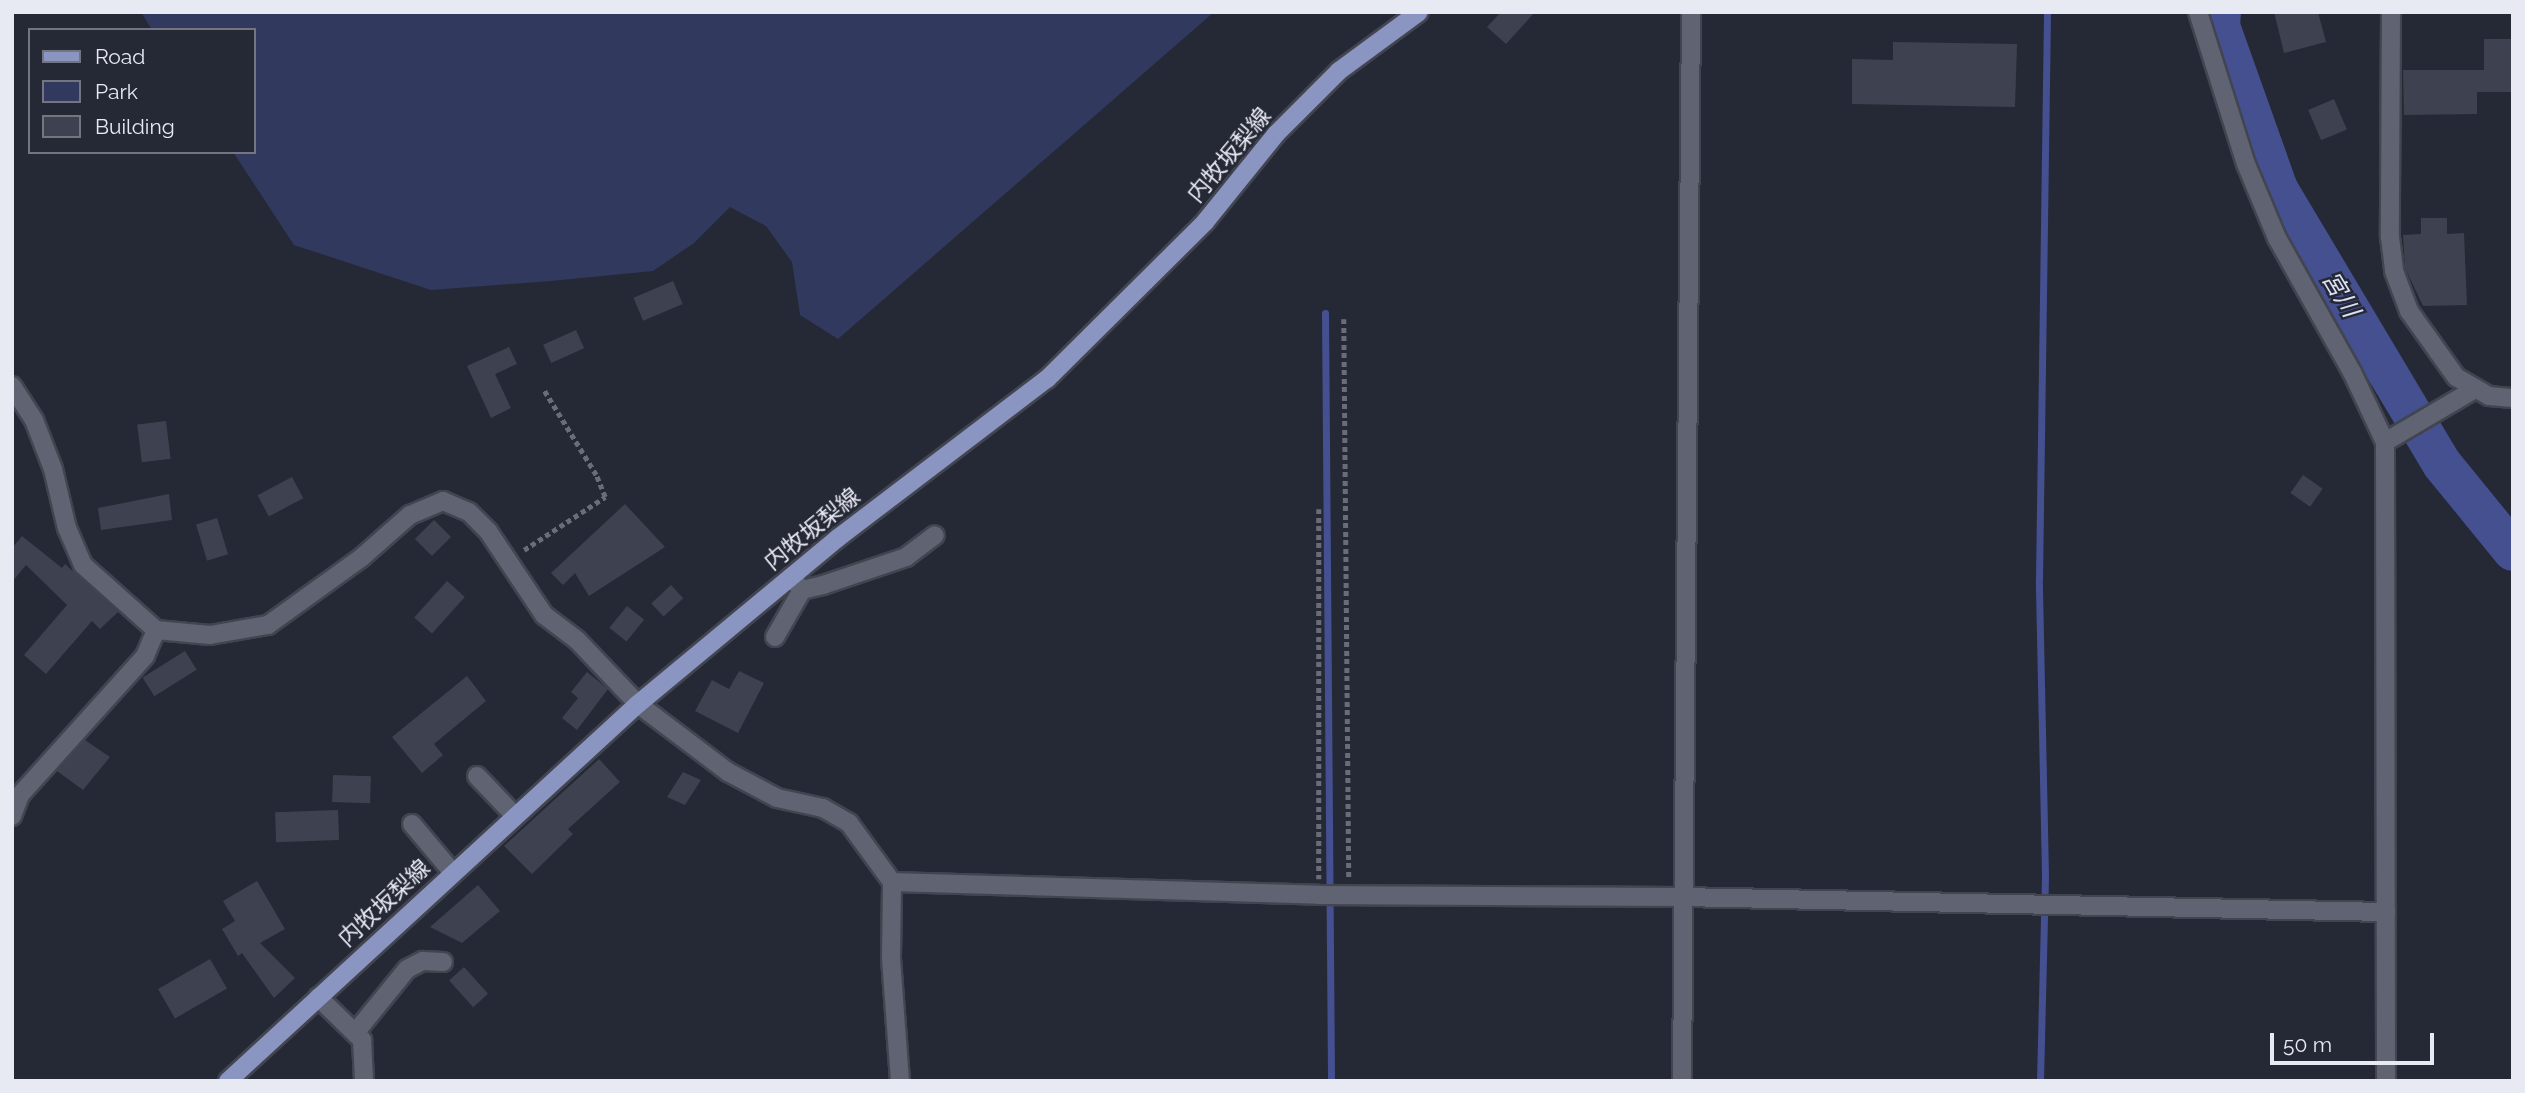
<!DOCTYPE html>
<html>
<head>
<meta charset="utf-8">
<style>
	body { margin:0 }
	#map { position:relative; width:2525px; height:1093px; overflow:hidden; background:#252835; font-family:Raleway,"Noto Sans JP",sans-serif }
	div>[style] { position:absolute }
	.green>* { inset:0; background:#31395e }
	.stream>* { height:7px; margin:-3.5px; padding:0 3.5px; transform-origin:3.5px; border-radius:3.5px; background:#44508f }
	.river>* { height:40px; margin:-20px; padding:0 20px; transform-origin:20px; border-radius:20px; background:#44508f }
	.building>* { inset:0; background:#3e414f; transform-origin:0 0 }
	.path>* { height:4.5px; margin-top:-2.25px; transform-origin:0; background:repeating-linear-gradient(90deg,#6a6d78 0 5px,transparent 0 8.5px) }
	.roads { filter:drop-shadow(2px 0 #424550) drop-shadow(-2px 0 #424550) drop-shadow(0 2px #424550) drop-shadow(0 -2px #424550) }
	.minor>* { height:18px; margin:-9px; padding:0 9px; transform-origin:9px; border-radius:9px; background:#5f6372 }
	.major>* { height:18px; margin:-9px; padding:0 9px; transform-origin:9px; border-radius:9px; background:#8a95c2 }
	span { translate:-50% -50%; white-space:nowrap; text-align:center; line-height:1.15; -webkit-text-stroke:5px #252835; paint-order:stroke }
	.street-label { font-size:23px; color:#e8eaf3 }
	.water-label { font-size:24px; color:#dce1f5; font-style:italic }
	.frame { position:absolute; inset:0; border:14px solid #e8eaf3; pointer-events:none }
	.legend { position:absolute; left:28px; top:28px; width:228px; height:126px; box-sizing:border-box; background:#252835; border:2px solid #737681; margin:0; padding:9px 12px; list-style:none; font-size:21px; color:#e8eaf3 }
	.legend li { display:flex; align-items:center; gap:14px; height:35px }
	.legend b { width:35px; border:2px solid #737681 }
	.scale { position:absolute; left:2270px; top:1033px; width:164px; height:32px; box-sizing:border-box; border:4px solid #e8eaf3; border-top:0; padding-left:9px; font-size:21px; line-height:24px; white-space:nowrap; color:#e8eaf3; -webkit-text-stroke:5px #252835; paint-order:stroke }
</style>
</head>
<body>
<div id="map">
	<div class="green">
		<div style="clip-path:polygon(141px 12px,1214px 12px,838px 339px,800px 315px,792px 262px,766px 226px,730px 207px,694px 243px,653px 271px,551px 281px,431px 290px,294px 245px,233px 152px,254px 152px,254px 30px,152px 30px)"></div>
	</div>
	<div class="stream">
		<div style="left:1325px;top:313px;width:768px;rotate:89.55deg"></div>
		<div style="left:2040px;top:1081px;width:206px;rotate:-88.6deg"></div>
		<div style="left:2045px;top:875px;width:296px;rotate:-91.2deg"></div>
		<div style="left:2039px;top:579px;width:567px;rotate:-89.19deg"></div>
	</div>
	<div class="river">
		<div style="left:2221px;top:12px;width:14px;rotate:94deg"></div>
		<div style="left:2220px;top:26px;width:173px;rotate:70.4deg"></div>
		<div style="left:2278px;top:189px;width:320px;rotate:59.2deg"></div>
		<div style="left:2442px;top:464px;width:112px;rotate:50.8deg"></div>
	</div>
	<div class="building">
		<div style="clip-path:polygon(1501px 12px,1535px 12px,1506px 44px,1487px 27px)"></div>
		<div style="clip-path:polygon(2274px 12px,2318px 12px,2326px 42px,2284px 53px)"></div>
		<div style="clip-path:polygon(2484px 39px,2513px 39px,2513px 92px,2477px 92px,2477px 114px,2404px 115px,2403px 70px,2484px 70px)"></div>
		<div style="clip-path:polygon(1893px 42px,2017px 44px,2015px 107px,1852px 104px,1852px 59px,1893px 60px)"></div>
		<div style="left:2334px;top:99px;width:33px;height:28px;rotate:67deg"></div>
		<div style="clip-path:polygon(2421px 218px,2447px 218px,2447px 234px,2464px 233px,2467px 305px,2423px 306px,2405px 268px,2403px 235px,2421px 234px)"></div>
		<div style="left:673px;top:281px;width:25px;height:43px;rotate:67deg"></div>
		<div style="left:576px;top:330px;width:20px;height:36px;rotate:66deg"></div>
		<div style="clip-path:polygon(509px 347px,517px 364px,495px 374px,511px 408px,491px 418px,467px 366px)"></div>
		<div style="left:166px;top:421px;width:38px;height:29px;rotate:83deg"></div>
		<div style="left:2303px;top:475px;width:24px;height:22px;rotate:35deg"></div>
		<div style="left:292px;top:477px;width:24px;height:39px;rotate:62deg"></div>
		<div style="clip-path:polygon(169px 494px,172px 520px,101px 530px,98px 508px)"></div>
		<div style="clip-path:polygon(625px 504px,665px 547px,589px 596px,575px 573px,563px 585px,551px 573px)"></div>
		<div style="left:217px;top:518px;width:38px;height:22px;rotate:73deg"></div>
		<div style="left:434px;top:520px;width:24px;height:27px;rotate:45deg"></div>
		<div style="clip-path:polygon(22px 536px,62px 568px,65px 564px,118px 612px,100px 629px,92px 621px,46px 674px,24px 655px,67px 605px,26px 565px,12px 582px,12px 548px)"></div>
		<div style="left:447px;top:581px;width:24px;height:49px;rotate:42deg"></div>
		<div style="left:671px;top:585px;width:18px;height:27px;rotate:47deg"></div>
		<div style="left:627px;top:606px;width:22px;height:28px;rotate:39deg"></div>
		<div style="left:185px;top:651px;width:22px;height:50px;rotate:58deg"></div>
		<div style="clip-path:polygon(739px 671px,764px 683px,738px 733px,695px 711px,712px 680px,729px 689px)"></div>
		<div style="clip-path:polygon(587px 672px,608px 689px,577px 730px,562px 718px,578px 698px,571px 692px)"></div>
		<div style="clip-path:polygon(467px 676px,486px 701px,434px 744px,443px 755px,422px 773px,392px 737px)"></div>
		<div style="clip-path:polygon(85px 740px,110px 757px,83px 790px,57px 771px)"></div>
		<div style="clip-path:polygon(599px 759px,620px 782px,568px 829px,573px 834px,532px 874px,504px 846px)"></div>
		<div style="clip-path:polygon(683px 772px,701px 780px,685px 805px,667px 797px)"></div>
		<div style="left:333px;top:775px;width:38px;height:27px;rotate:2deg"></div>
		<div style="left:338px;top:810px;width:30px;height:63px;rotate:88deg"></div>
		<div style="clip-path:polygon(257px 881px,285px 929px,260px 943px,295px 978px,274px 998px,242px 953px,238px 956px,222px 929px,235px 921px,223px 901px)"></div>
		<div style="clip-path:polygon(478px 885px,500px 911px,462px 943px,430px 927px)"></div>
		<div style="left:210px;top:959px;width:34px;height:60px;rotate:60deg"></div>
		<div style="left:464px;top:967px;width:36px;height:20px;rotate:48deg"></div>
	</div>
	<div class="path">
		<div style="left:1344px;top:319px;width:559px;rotate:89.49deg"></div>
		<div style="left:1319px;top:509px;width:370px;rotate:90deg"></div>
		<div style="left:524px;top:550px;width:97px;rotate:-33.2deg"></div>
		<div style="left:605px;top:497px;width:24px;rotate:-112deg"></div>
		<div style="left:596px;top:475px;width:101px;rotate:-121.6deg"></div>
	</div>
	<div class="roads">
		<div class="minor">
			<div style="left:2198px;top:12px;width:159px;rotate:72.5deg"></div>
			<div style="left:2246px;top:164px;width:80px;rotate:67.3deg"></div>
			<div style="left:2277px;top:238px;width:154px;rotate:60.8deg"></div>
			<div style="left:2352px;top:372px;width:77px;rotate:64.8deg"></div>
			<div style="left:2385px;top:442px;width:639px;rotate:89.91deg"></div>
			<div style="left:2391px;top:12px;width:225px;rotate:90.3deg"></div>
			<div style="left:2390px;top:237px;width:34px;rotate:83deg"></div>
			<div style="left:2394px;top:271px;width:43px;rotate:69.4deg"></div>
			<div style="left:2409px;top:311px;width:81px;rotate:54.5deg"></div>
			<div style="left:2456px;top:377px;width:38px;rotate:30deg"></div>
			<div style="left:2489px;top:396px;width:24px;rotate:5deg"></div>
			<div style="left:12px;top:386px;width:40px;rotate:57.1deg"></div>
			<div style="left:34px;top:420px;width:53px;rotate:68.8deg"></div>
			<div style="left:53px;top:469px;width:61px;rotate:76.7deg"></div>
			<div style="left:67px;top:528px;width:40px;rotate:66.6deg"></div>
			<div style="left:83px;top:565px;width:98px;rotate:41.7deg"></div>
			<div style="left:156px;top:630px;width:54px;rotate:5.3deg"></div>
			<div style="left:210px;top:635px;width:59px;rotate:-9.8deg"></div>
			<div style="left:268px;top:625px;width:115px;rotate:-35.8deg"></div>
			<div style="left:361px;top:558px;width:65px;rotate:-41.3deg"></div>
			<div style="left:410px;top:515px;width:36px;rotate:-23deg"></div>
			<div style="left:443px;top:501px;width:28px;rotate:23deg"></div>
			<div style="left:469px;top:512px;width:27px;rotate:45deg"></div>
			<div style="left:488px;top:531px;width:101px;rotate:56.3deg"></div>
			<div style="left:544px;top:615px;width:41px;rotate:37.1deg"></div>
			<div style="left:577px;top:640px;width:88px;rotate:46.4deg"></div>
			<div style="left:638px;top:704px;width:113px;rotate:37.1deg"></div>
			<div style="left:728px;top:772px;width:55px;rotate:28deg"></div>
			<div style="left:777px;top:798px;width:47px;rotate:12.3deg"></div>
			<div style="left:823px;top:808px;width:30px;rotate:30deg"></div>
			<div style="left:849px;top:823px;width:73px;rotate:53.9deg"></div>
			<div style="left:2385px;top:442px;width:104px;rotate:-30.5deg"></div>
			<div style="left:791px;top:577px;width:17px;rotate:50deg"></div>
			<div style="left:802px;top:590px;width:22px;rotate:-13deg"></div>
			<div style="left:823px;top:585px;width:88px;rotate:-18.6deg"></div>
			<div style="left:906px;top:557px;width:36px;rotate:-37deg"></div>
			<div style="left:775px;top:637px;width:54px;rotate:-60.1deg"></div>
			<div style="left:477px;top:776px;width:55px;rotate:46.5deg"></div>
			<div style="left:12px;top:816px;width:22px;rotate:-69deg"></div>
			<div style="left:20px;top:795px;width:187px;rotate:-48deg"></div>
			<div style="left:145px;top:656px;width:28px;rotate:-67deg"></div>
			<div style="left:412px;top:824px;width:64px;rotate:50.1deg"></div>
			<div style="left:318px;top:997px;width:62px;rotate:44.3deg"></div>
			<div style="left:362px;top:1040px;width:41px;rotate:87.2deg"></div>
			<div style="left:355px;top:1033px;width:82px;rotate:-50.9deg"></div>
			<div style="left:407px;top:969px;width:18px;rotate:-27deg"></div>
			<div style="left:423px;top:961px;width:20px;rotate:3deg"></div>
			<div style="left:900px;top:1081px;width:124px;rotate:-94.2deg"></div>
			<div style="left:891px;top:957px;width:75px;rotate:-89.2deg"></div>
			<div style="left:892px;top:882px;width:427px;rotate:1.7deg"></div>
			<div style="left:1319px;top:895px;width:362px;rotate:0.3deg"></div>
			<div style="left:1681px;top:897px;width:705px;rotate:1.22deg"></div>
			<div style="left:1682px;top:1081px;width:1069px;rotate:-89.52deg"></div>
		</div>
		<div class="major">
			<div style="left:228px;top:1081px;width:557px;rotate:-42.6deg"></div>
			<div style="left:638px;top:704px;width:260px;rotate:-39.7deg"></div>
			<div style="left:838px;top:538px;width:263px;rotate:-37.3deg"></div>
			<div style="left:1047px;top:379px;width:223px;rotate:-44.8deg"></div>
			<div style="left:1205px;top:222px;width:113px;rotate:-51.1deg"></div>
			<div style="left:1276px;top:134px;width:89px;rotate:-45deg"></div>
			<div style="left:1339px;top:71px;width:99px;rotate:-36.4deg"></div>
		</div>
	</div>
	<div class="street-label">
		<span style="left:1229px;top:155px;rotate:-50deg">内牧坂梨線</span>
		<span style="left:812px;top:529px;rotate:-39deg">内牧坂梨線</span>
		<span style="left:384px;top:903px;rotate:-43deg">内牧坂梨線</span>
	</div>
	<div class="water-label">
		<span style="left:2341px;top:294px;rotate:59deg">宮川</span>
	</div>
	<div class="frame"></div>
	<ul class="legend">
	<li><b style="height:9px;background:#8a95c2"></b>Road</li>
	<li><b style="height:19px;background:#31395e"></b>Park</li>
	<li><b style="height:19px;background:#3e414f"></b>Building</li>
	</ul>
	<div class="scale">50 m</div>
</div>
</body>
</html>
